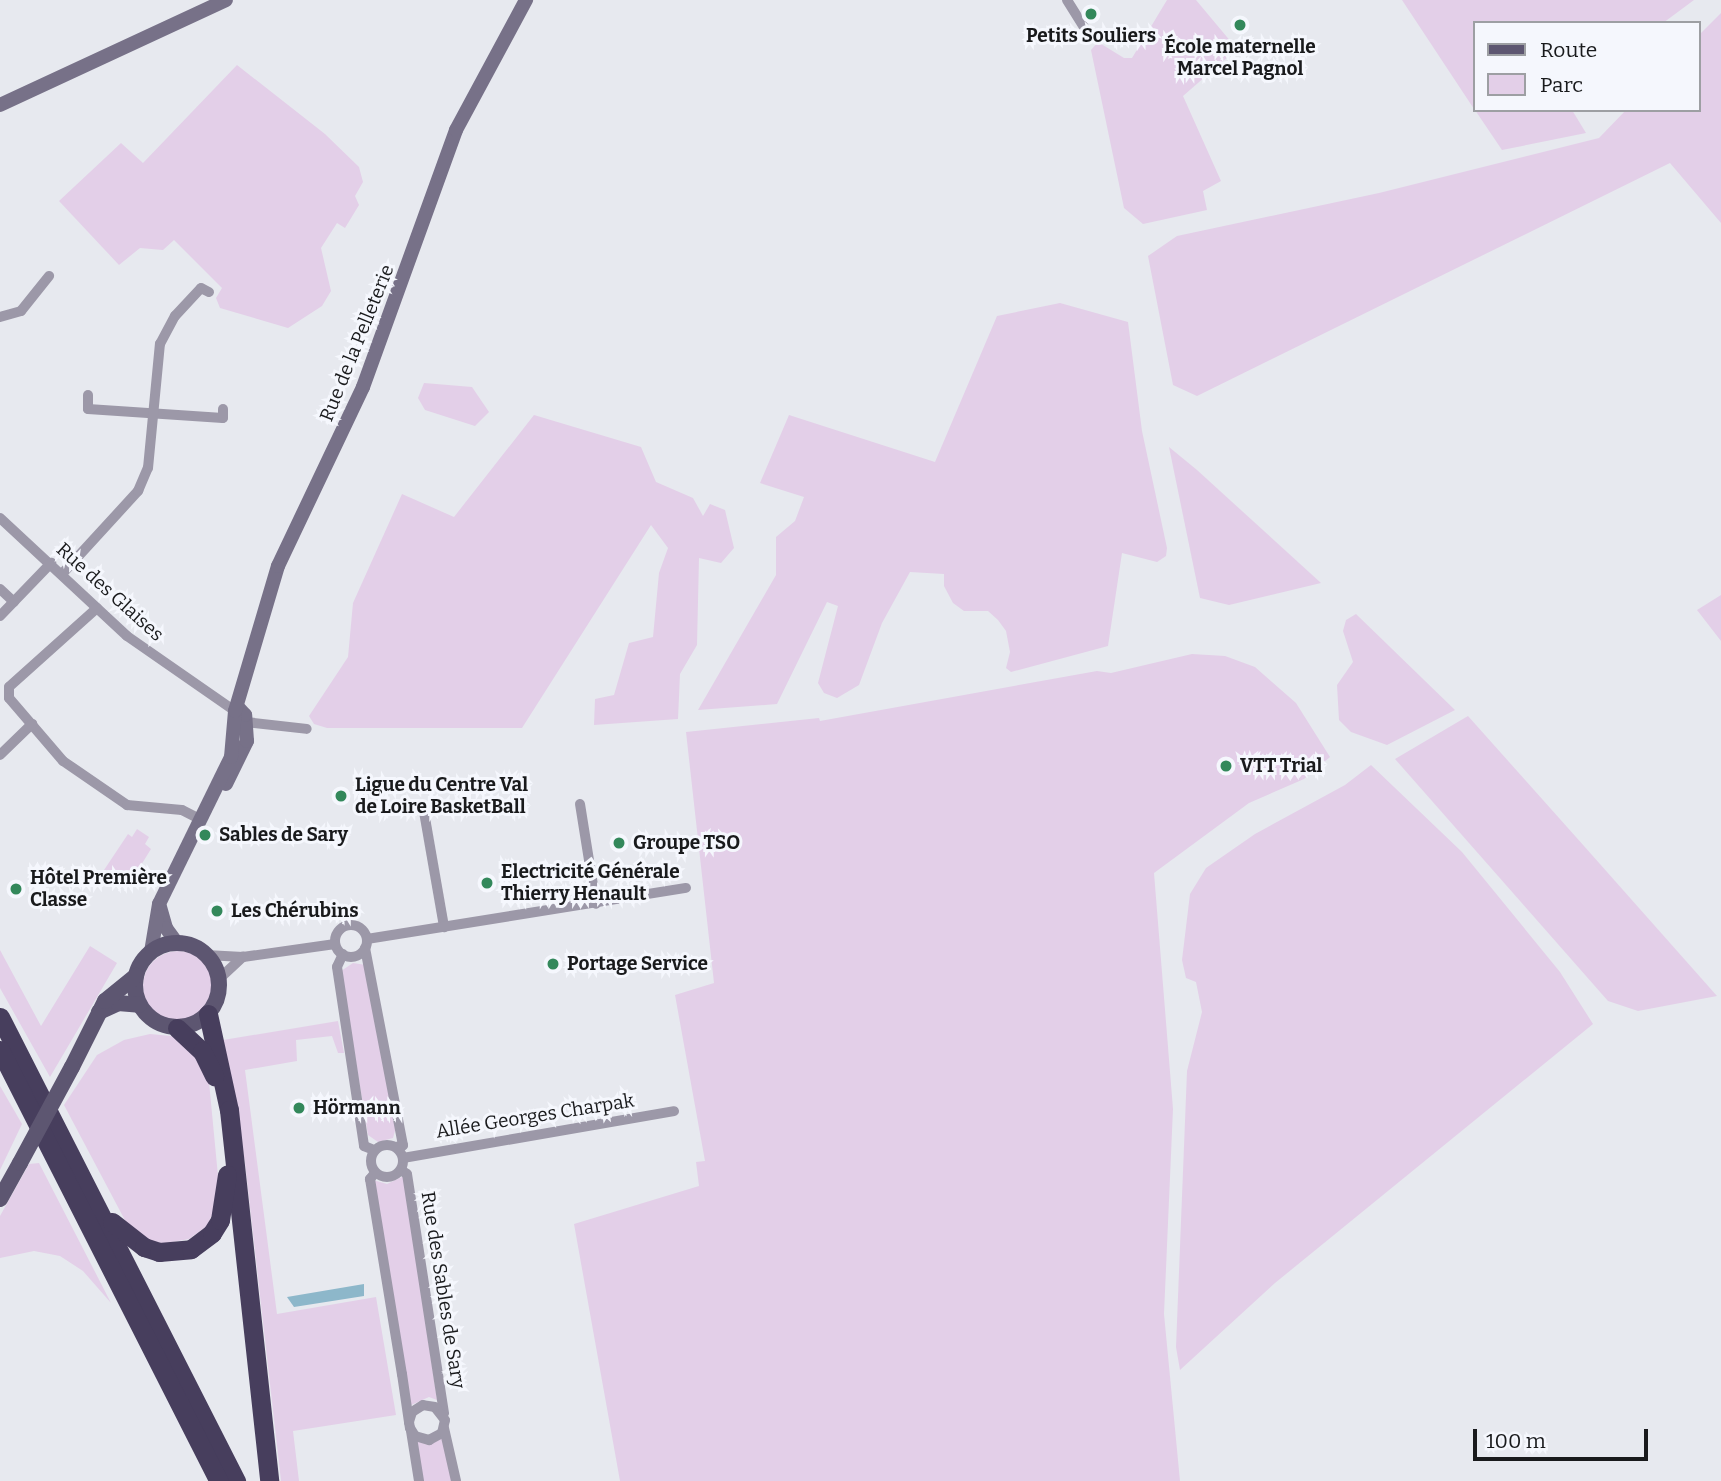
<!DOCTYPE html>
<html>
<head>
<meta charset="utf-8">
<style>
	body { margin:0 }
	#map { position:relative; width:1721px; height:1481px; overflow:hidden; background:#e7e9ef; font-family:Bitter,serif }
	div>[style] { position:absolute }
	.green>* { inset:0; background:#e3cfe8 }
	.round { border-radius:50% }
	.water>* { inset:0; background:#8db7ca }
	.street>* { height:10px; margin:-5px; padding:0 5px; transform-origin:5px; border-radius:5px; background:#9c98a8 }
	.street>.ring { margin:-5px; padding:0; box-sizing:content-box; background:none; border:10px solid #9c98a8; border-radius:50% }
	.secondary>* { height:14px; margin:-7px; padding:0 7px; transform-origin:7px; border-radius:7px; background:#777188 }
	.primary>* { height:16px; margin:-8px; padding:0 8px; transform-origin:8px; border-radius:8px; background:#5d5671 }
	.primary>.ring { margin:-8px; padding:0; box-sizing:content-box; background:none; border:16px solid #5d5671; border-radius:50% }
	.highway>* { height:19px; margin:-9.5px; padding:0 9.5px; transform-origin:9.5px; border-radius:9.5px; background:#473e5d }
	.primary-bridge>* { height:16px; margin:-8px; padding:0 8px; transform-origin:8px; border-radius:8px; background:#5d5671 }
	.dots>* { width:19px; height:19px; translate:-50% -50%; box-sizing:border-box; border:4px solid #f5f7fd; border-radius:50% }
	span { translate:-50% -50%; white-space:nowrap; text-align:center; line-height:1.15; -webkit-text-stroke:6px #f5f7fd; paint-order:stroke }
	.poi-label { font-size:19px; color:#191a1c; font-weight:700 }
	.left { translate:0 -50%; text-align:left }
	.street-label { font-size:19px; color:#191a1c }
	.legend { position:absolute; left:1473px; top:21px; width:228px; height:91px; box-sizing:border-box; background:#f5f7fd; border:2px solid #9d9fa3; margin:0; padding:9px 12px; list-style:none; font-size:21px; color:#191a1c }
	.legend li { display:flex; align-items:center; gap:14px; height:35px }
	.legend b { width:35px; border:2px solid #9d9fa3 }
	.scale { position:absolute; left:1473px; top:1429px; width:175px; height:32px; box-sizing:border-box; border:4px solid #191a1c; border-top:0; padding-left:9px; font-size:21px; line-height:24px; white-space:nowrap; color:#191a1c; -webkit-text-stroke:5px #f5f7fd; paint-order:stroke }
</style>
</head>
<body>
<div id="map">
	<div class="green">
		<div style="clip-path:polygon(1167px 0,1196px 0,1237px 49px,1183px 96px,1221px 181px,1203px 191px,1207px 210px,1143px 224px,1124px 208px,1091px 50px,1098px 42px,1124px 58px,1132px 58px)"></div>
		<div style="clip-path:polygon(1402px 0,1694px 0,1663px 23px,1474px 23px,1474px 109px)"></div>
		<div style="clip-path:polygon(1721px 13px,1721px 223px,1670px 163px,1197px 396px,1173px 385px,1148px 256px,1177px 236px,1379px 193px,1599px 138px,1626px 110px,1698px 110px,1698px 36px)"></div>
		<div style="clip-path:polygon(237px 65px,325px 134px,359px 167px,363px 182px,355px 196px,359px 205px,345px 228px,337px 223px,321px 248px,331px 291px,322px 306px,288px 328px,220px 308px,216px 298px,222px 288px,174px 240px,163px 250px,140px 248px,119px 265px,59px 201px,121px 143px,143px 163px)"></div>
		<div style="clip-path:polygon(1475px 110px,1572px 110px,1586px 133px,1502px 150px)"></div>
		<div style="clip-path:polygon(1060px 303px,1128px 322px,1142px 431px,1167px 548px,1166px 556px,1157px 562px,1122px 553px,1108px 646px,1011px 672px,1006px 668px,1010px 652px,1006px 631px,998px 620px,988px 611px,964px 611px,953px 603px,944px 586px,944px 574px,910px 572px,882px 623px,859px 685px,837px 698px,824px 693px,818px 683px,838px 606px,827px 602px,777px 704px,698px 710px,776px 575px,776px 537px,795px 521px,804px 497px,760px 483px,789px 415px,935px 462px,997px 316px)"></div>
		<div style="clip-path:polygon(424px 383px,472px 387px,489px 412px,475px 426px,425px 410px,418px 398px)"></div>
		<div style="clip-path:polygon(534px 415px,641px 447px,656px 482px,693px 498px,703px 516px,710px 504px,725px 510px,734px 548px,721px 563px,699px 558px,697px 645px,680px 674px,678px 719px,594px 725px,595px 699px,614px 695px,629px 643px,653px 637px,659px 573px,668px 548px,651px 525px,522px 728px,327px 728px,314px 724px,309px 716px,348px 657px,353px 603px,402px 494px,454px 517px)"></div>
		<div style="clip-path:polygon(1169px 447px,1197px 470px,1321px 583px,1229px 605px,1200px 598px)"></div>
		<div style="clip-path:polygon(1721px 595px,1721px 641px,1697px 610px)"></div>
		<div style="clip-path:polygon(1356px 614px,1455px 710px,1387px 745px,1351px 732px,1339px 720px,1337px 685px,1353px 662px,1343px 631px,1346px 620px)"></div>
		<div style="clip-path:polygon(1192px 654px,1225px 656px,1255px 667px,1296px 703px,1330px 757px,1304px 779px,1249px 803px,1154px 873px,1173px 1109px,1164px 1314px,1180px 1481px,620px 1481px,574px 1224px,699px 1186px,696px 1162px,705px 1161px,675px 995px,714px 983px,686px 732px,819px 718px,820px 721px,1097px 671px,1111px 673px)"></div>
		<div style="clip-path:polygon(1468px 716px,1584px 846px,1717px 996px,1638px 1011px,1608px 1001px,1395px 759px)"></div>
		<div style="clip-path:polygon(1371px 765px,1462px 852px,1560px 972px,1593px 1024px,1275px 1283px,1180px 1370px,1176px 1347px,1187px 1071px,1202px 1012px,1196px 982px,1186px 978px,1182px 960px,1190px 894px,1206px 868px,1255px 834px,1345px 785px)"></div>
		<div style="clip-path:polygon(137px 829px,149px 837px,145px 844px,151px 849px,128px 886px,104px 870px,128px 834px,132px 837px)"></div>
		<div style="clip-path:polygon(90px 946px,117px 963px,50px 1077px,0 988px,0 950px,41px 1026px)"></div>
		<div class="round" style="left:143px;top:951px;width:70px;height:70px"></div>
		<div style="clip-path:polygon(353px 963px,366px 965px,396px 1127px,393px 1138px,378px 1142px,368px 1135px,341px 971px)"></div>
		<div style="clip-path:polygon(338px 1021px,344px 1053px,338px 1053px,332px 1036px,296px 1040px,297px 1061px,245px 1070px,277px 1314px,376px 1297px,396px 1415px,293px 1431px,299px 1481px,281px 1481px,245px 1163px,223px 1040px)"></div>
		<div style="clip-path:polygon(150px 1034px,171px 1036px,190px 1048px,209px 1082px,220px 1197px,207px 1226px,189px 1239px,156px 1245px,128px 1226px,64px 1105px,97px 1055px,124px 1040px)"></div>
		<div style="clip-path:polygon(0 1086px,22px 1124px,0 1170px)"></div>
		<div style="clip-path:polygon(39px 1163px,111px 1303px,83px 1271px,60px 1256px,34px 1251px,0 1258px,0 1216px,29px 1164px)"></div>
		<div style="clip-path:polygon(404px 1176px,437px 1400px,429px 1397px,409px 1406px,373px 1180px,387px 1184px)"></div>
		<div style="clip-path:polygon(443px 1436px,452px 1481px,421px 1481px,413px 1438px,428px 1445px)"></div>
	</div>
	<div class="water">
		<div style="clip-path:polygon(364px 1284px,364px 1296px,294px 1307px,287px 1297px)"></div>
	</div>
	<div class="street">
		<div style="left:1067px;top:0;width:39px;rotate:58deg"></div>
		<div style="left:0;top:317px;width:22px;rotate:-16deg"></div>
		<div style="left:21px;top:311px;width:45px;rotate:-51.3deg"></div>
		<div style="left:88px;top:395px;width:14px;rotate:90deg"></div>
		<div style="left:88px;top:409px;width:135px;rotate:3.8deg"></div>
		<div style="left:223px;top:418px;width:9px;rotate:-90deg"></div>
		<div style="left:0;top:518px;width:173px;rotate:42.9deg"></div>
		<div style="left:127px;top:636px;width:131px;rotate:34.8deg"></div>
		<div style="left:62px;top:574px;width:113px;rotate:-47.5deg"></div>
		<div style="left:138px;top:491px;width:25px;rotate:-67deg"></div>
		<div style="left:148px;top:468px;width:125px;rotate:-84.5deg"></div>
		<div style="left:160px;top:344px;width:32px;rotate:-62deg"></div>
		<div style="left:175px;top:316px;width:38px;rotate:-47deg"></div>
		<div style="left:201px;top:288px;width:9px;rotate:27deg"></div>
		<div style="left:0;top:589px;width:19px;rotate:43deg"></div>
		<div style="left:97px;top:608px;width:118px;rotate:138.1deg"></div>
		<div style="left:9px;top:687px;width:11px;rotate:90deg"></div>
		<div style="left:9px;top:698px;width:83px;rotate:49.4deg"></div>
		<div style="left:63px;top:761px;width:78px;rotate:34.5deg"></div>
		<div style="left:127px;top:805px;width:55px;rotate:5.2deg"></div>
		<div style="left:182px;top:810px;width:22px;rotate:27deg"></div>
		<div style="left:0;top:616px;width:74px;rotate:-46.1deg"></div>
		<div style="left:246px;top:722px;width:61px;rotate:6.5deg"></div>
		<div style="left:0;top:755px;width:45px;rotate:-44.1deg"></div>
		<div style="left:580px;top:804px;width:101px;rotate:80.9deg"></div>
		<div style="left:424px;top:812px;width:117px;rotate:80.1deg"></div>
		<div class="ring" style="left:335px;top:925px;width:22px;height:22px"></div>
		<div style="left:367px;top:939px;width:323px;rotate:-9.1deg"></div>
		<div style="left:365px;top:948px;width:201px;rotate:79.1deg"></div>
		<div style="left:403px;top:1145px;width:6px;rotate:162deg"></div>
		<div style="left:343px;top:954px;width:14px;rotate:115deg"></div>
		<div style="left:337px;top:967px;width:181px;rotate:81.4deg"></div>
		<div style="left:364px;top:1146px;width:11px;rotate:22deg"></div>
		<div style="left:206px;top:955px;width:37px;rotate:3deg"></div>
		<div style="left:243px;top:957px;width:93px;rotate:-8deg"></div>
		<div style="left:219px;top:979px;width:33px;rotate:-43deg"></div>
		<div class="ring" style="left:371px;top:1145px;width:22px;height:22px"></div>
		<div style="left:403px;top:1158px;width:275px;rotate:-9.8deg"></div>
		<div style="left:401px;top:1170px;width:7px;rotate:34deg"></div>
		<div style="left:407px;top:1174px;width:242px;rotate:81.2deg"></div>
		<div style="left:375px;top:1173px;width:8px;rotate:130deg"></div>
		<div style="left:370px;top:1179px;width:198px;rotate:80.7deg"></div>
		<div style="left:402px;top:1374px;width:49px;rotate:81.7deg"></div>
		<div style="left:409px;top:1422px;width:6px;rotate:81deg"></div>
		<div style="left:410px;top:1428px;width:9px;rotate:58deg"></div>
		<div style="left:415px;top:1436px;width:15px;rotate:16deg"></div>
		<div style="left:429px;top:1440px;width:15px;rotate:-28deg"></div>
		<div style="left:442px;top:1433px;width:13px;rotate:-77deg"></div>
		<div style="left:445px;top:1420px;width:16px;rotate:-128deg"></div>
		<div style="left:435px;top:1407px;width:12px;rotate:-171deg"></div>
		<div style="left:423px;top:1405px;width:13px;rotate:148deg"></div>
		<div style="left:412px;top:1412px;width:10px;rotate:107deg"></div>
		<div style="left:444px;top:1428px;width:54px;rotate:77.2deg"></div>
		<div style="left:411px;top:1431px;width:51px;rotate:80.9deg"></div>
	</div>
	<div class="secondary">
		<div style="left:0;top:105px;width:249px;rotate:-24.9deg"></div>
		<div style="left:226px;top:784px;width:48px;rotate:-64deg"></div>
		<div style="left:247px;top:741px;width:26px;rotate:-94deg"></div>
		<div style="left:245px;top:715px;width:12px;rotate:-132deg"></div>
		<div style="left:160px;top:907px;width:22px;rotate:74deg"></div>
		<div style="left:166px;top:928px;width:19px;rotate:54deg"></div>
		<div style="left:151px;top:952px;width:49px;rotate:-80.5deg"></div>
		<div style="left:159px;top:904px;width:164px;rotate:-63.9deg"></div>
		<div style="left:231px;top:757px;width:46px;rotate:-85deg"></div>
		<div style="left:235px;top:711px;width:151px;rotate:-73.5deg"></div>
		<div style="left:278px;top:566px;width:198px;rotate:-64.6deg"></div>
		<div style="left:363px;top:387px;width:273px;rotate:-70.1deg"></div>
		<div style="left:456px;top:130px;width:148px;rotate:-61.7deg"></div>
	</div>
	<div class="primary">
		<div class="ring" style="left:135px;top:943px;width:68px;height:68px"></div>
		<div style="left:99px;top:1012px;width:21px;rotate:-25deg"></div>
		<div style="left:118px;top:1003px;width:21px;rotate:5deg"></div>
		<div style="left:72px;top:1067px;width:74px;rotate:-63.4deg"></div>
		<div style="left:105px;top:1001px;width:40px;rotate:-39deg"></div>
		<div style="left:0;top:1199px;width:41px;rotate:-60.9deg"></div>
	</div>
	<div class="highway">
		<div style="left:208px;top:1014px;width:98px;rotate:77.7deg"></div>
		<div style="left:229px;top:1110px;width:373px;rotate:83.8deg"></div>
		<div style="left:0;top:1017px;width:521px;rotate:63.04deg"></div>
		<div style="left:177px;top:1028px;width:34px;rotate:43deg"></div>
		<div style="left:202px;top:1051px;width:28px;rotate:64deg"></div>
		<div style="left:0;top:1050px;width:483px;rotate:63.1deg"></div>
		<div style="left:112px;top:1222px;width:41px;rotate:38deg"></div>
		<div style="left:144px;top:1247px;width:16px;rotate:18deg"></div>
		<div style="left:159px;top:1252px;width:32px;rotate:-5deg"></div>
		<div style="left:191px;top:1249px;width:26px;rotate:-37deg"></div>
		<div style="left:212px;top:1233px;width:15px;rotate:-58deg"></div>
		<div style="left:220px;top:1220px;width:46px;rotate:-81.2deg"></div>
	</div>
	<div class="primary-bridge">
		<div style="left:20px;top:1163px;width:109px;rotate:-61.6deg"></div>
	</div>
	<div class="dots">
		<div style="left:1091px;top:14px;background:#33885b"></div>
		<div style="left:1240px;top:25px;background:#33885b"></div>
		<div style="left:1226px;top:766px;background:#33885b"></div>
		<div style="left:341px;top:796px;background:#33885b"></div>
		<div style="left:205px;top:835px;background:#33885b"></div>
		<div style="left:619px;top:843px;background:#33885b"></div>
		<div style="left:487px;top:883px;background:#33885b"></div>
		<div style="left:16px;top:889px;background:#33885b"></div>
		<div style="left:217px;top:911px;background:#33885b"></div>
		<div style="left:553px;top:964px;background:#33885b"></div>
		<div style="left:299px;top:1108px;background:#33885b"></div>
	</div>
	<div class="poi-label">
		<span style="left:1091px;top:36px">Petits Souliers</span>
		<span style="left:1240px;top:58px">École maternelle<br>Marcel Pagnol</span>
		<span class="left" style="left:1240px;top:766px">VTT Trial</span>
		<span class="left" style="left:355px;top:796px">Ligue du Centre Val<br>de Loire BasketBall</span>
		<span class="left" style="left:219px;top:835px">Sables de Sary</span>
		<span class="left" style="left:633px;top:843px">Groupe TSO</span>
		<span class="left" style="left:501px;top:883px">Electricité Générale<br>Thierry Henault</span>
		<span class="left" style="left:30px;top:889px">Hôtel Première<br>Classe</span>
		<span class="left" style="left:231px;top:911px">Les Chérubins</span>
		<span class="left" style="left:567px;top:964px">Portage Service</span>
		<span class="left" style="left:313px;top:1108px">Hörmann</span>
	</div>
	<div class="street-label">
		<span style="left:357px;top:343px;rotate:-68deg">Rue de la Pelleterie</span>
		<span style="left:110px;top:592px;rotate:42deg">Rue des Glaises</span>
		<span style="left:535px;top:1116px;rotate:-9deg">Allée Georges Charpak</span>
		<span style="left:443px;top:1290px;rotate:81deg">Rue des Sables de Sary</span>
	</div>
	<ul class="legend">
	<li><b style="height:9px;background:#5d5671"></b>Route</li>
	<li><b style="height:19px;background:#e3cfe8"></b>Parc</li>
	</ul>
	<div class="scale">100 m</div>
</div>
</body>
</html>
